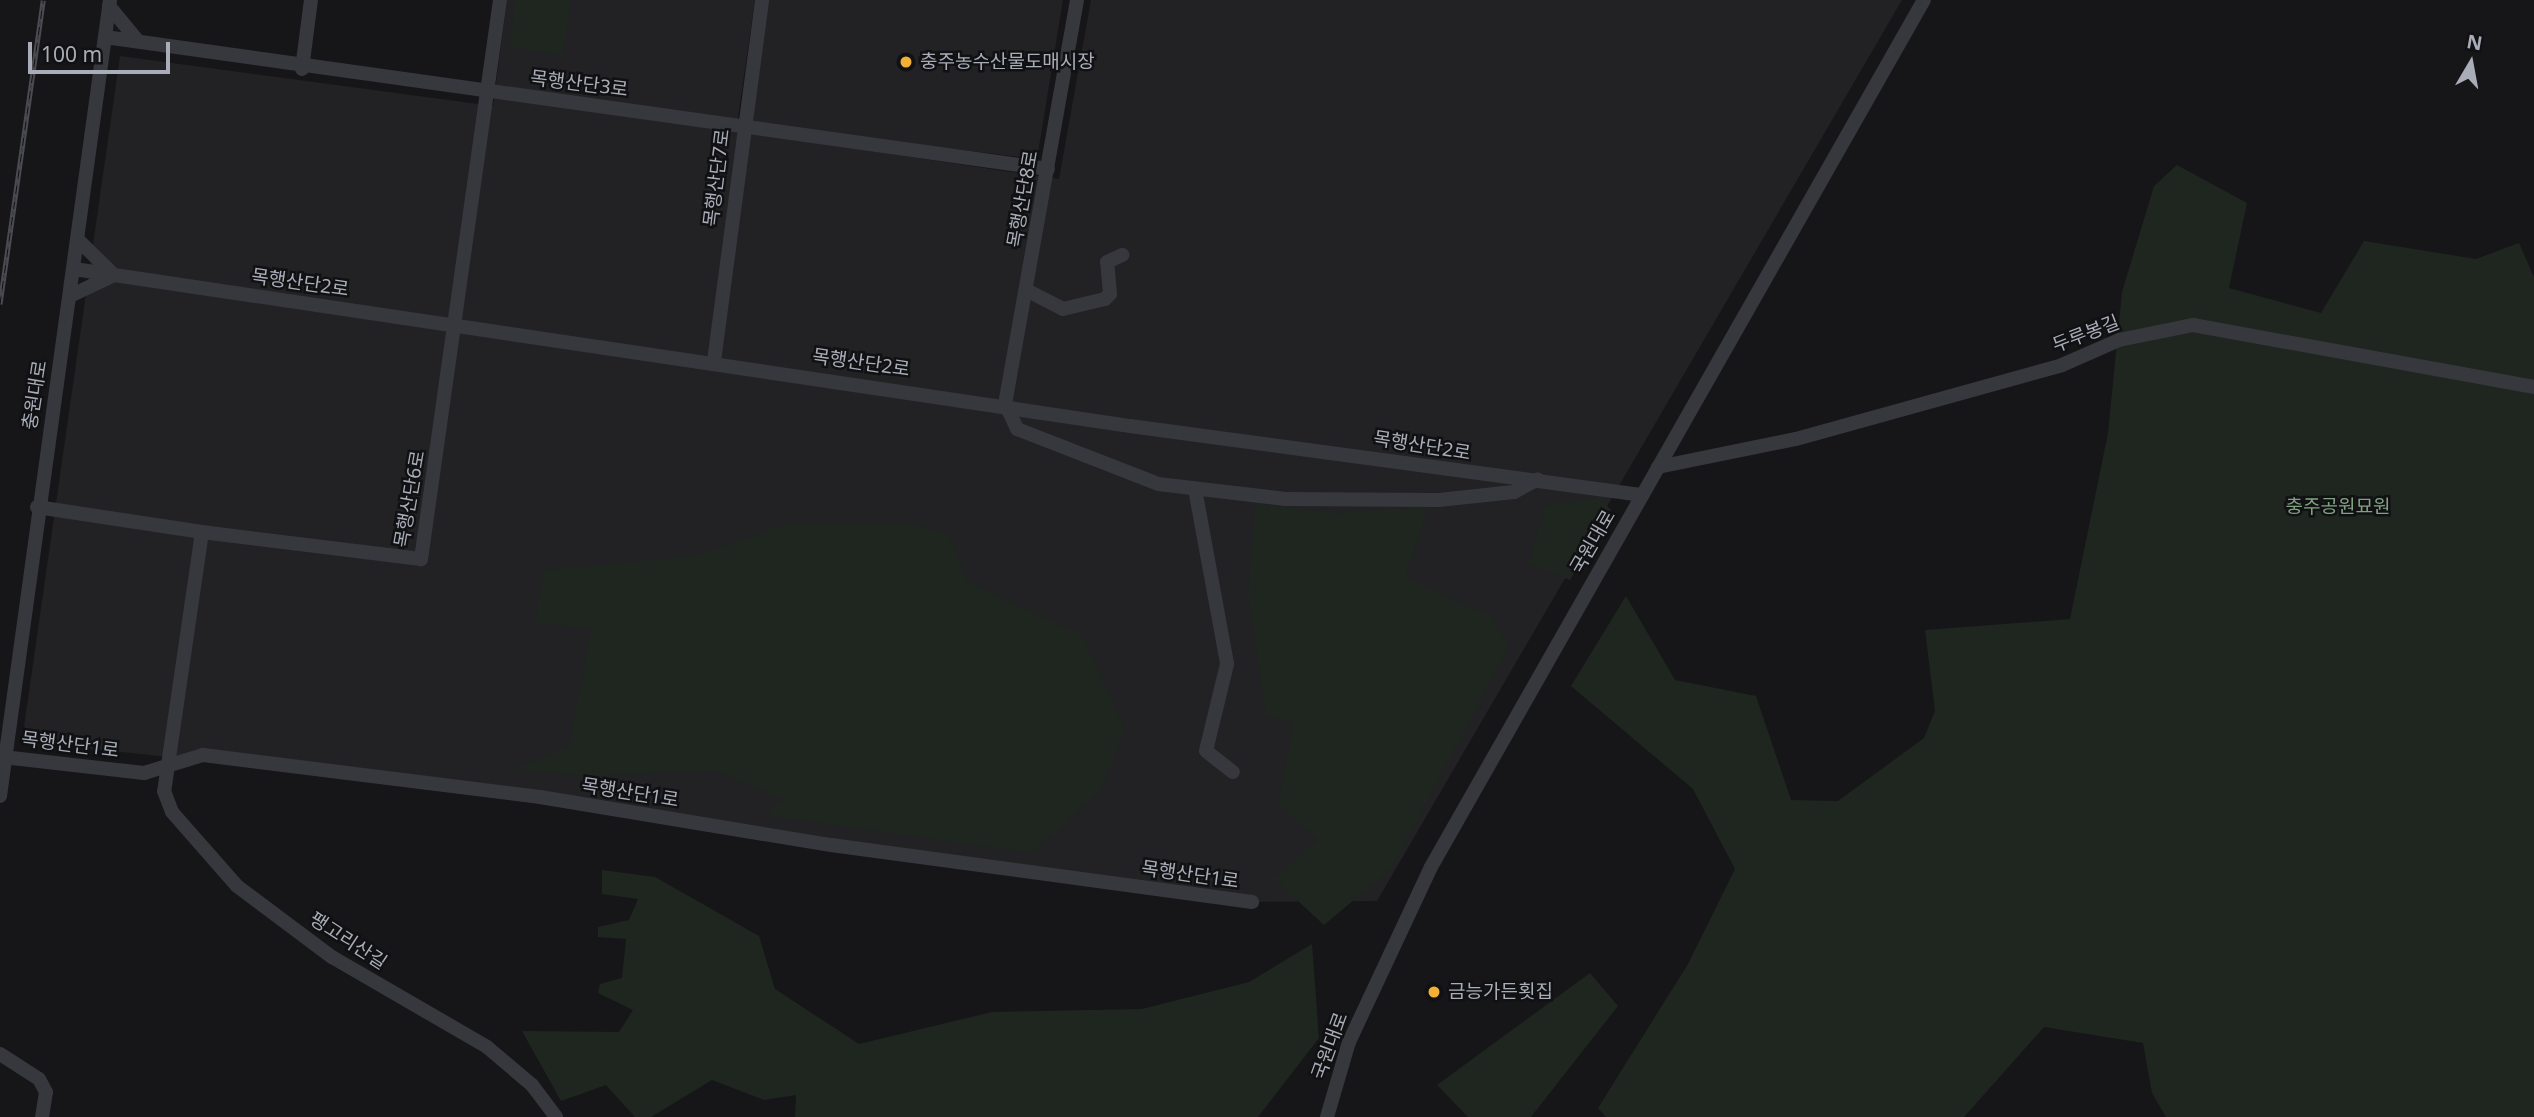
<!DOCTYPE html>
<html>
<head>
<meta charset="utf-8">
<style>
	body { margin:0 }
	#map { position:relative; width:2534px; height:1117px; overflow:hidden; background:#161618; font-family:"Noto Sans","Noto Sans KR",sans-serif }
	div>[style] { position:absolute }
	.built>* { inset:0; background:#222225 }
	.green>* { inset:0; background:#1e261f }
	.minor>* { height:14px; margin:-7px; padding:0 7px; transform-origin:7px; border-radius:7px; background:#37383d }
	.rail>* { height:5px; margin-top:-2.5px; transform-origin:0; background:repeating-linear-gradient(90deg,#111113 0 8px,#4a4c52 0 16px); box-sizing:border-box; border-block:2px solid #4a4c52 }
	.dots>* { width:19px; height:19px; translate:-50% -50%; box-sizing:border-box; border:4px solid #111113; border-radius:50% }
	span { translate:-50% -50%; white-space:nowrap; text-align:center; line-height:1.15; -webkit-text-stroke:5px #111113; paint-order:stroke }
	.poi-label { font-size:19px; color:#a8adb8 }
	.left { translate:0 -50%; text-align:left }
	.street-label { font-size:19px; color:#a8adb8 }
	.park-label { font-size:19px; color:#7fa381 }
	.north { position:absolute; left:2436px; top:28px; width:70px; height:70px; -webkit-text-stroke:5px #111113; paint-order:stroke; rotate:10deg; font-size:19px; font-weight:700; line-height:28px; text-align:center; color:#a8adb8 }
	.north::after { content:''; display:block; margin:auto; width:24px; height:32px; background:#a8adb8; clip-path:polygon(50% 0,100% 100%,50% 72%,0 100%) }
	.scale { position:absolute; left:28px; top:42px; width:142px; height:32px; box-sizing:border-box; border:4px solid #a8adb8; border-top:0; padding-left:9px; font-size:21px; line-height:24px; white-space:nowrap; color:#a8adb8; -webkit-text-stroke:5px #111113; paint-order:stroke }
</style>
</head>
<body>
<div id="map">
	<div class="built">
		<div style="clip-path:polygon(507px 0,755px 0,736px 131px,1059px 179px,1091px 0,1902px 0,1377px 901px,1252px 902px,521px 795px,48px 744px,24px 727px,120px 56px,493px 106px)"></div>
		<div style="clip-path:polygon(769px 0,1063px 0,1037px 159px,750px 124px)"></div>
	</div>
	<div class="green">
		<div style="clip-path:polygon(515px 0,571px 0,563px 55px,510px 47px)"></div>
		<div style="clip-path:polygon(2177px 165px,2247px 203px,2229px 288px,2321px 313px,2364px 241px,2476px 259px,2519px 243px,2534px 277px,2534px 1117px,2166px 1117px,2152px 1093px,2143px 1043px,2044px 1027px,1964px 1117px,1606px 1117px,1598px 1108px,1688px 964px,1735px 869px,1693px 789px,1571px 686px,1626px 596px,1675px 680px,1756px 696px,1791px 800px,1838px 801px,1924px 738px,1935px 711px,1925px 630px,2070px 619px,2108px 433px,2122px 292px,2154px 186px)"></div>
		<div style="clip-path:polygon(1600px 498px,1611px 510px,1570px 580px,1529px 563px,1545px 506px)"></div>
		<div style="clip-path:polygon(1255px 504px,1337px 513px,1429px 507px,1405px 578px,1490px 616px,1509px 646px,1391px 869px,1324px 925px,1274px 879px,1318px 839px,1278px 805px,1294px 723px,1266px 716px,1248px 592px)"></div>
		<div style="clip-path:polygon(785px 524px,917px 524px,950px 537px,968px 582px,1083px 636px,1125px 730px,1101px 790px,1032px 853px,764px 815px,784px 799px,712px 770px,588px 776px,513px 769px,569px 747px,591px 628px,535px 623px,544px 570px,694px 556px)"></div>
		<div style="clip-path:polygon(602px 870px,655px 877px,759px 936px,775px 989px,859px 1044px,992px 1012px,1142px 1009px,1249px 982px,1312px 944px,1319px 1038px,1258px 1117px,795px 1117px,796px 1095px,764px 1100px,712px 1080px,651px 1117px,635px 1117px,606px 1085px,561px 1101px,522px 1031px,619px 1032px,633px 1010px,598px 993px,600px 984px,622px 978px,626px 939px,598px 937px,598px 927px,629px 920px,638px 899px,602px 894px)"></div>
		<div style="clip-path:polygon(1590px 973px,1618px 1006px,1531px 1117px,1468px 1117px,1437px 1085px)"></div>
	</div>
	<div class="minor">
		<div style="left:500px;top:0;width:565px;rotate:98.04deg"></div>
		<div style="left:421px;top:559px;width:221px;rotate:-173deg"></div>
		<div style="left:202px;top:532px;width:262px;rotate:98.3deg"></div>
		<div style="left:164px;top:791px;width:22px;rotate:69deg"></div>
		<div style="left:172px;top:812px;width:98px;rotate:48.7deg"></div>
		<div style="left:237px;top:886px;width:119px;rotate:36.8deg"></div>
		<div style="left:332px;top:957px;width:179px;rotate:30.1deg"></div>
		<div style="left:487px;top:1047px;width:59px;rotate:40.2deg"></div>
		<div style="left:532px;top:1085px;width:40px;rotate:53deg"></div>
		<div style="left:1077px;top:0;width:409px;rotate:100.1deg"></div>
		<div style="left:1005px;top:403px;width:29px;rotate:65deg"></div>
		<div style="left:1017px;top:429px;width:151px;rotate:21.3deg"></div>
		<div style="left:1158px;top:484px;width:128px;rotate:6.7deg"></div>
		<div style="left:1285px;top:499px;width:154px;rotate:0.4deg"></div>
		<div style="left:1439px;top:500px;width:75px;rotate:-6.1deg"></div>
		<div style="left:1514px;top:492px;width:27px;rotate:-28deg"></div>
		<div style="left:109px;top:6px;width:45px;rotate:50.4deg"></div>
		<div style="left:105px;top:37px;width:952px;rotate:7.97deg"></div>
		<div style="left:302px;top:69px;width:70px;rotate:-82.6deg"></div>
		<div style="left:74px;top:269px;width:1068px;rotate:8.46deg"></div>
		<div style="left:1130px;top:426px;width:517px;rotate:7.68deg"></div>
		<div style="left:1028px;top:291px;width:39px;rotate:27deg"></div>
		<div style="left:1063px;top:309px;width:43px;rotate:-13.4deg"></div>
		<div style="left:1105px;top:299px;width:7px;rotate:-45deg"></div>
		<div style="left:1110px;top:294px;width:32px;rotate:-95deg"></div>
		<div style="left:1107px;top:262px;width:17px;rotate:-25deg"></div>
		<div style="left:70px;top:296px;width:49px;rotate:-25.5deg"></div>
		<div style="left:114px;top:275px;width:50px;rotate:-135.8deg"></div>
		<div style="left:714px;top:361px;width:364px;rotate:-82.4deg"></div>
		<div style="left:1658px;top:467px;width:141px;rotate:-11.5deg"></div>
		<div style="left:1796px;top:439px;width:276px;rotate:-15.5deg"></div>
		<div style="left:2062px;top:365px;width:62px;rotate:-23.7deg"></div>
		<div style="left:2119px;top:340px;width:76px;rotate:-11.5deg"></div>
		<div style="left:2193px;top:325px;width:347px;rotate:10.3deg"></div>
		<div style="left:1195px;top:489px;width:178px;rotate:79.6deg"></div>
		<div style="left:1227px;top:664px;width:89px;rotate:103.6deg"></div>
		<div style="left:1206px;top:751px;width:34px;rotate:38deg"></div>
		<div style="left:37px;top:507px;width:167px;rotate:8.6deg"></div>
		<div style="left:3px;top:757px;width:142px;rotate:6.5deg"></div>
		<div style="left:144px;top:773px;width:62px;rotate:-17deg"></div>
		<div style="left:203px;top:755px;width:340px;rotate:7.1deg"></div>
		<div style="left:540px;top:797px;width:295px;rotate:9.4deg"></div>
		<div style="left:831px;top:845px;width:425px;rotate:7.7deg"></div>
		<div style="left:0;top:796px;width:804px;rotate:-82.13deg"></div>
		<div style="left:0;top:1054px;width:46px;rotate:32.7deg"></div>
		<div style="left:39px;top:1079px;width:15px;rotate:62deg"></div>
		<div style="left:46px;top:1092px;width:25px;rotate:99deg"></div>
		<div style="left:1327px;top:1117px;width:78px;rotate:-73.7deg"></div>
		<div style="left:1349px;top:1042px;width:193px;rotate:-64.9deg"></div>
		<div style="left:1431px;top:867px;width:997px;rotate:-60.38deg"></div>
	</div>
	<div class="rail">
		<div style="left:0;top:304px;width:307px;rotate:-81.9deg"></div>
	</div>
	<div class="dots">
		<div style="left:906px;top:62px;background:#f2b134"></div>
		<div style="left:1434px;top:992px;background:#f2b134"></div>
	</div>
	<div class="poi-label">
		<span class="left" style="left:920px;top:62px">충주농수산물도매시장</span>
		<span class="left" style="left:1448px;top:992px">금능가든횟집</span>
	</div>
	<div class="street-label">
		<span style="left:579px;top:84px;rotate:7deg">목행산단3로</span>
		<span style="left:717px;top:178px;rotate:-83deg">목행산단7로</span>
		<span style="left:1023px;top:199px;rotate:-80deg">목행산단8로</span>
		<span style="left:300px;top:283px;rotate:8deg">목행산단2로</span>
		<span style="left:2086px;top:334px;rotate:-21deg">두루봉길</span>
		<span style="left:861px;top:363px;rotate:8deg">목행산단2로</span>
		<span style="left:35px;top:395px;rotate:-81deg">충원대로</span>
		<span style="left:1422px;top:446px;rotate:9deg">목행산단2로</span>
		<span style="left:410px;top:499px;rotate:-80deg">목행산단6로</span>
		<span style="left:1593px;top:542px;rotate:-60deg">국원대로</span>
		<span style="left:70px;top:745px;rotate:7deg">목행산단1로</span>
		<span style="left:630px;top:793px;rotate:9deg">목행산단1로</span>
		<span style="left:1190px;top:875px;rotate:8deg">목행산단1로</span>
		<span style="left:348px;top:941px;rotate:33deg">팽고리산길</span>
		<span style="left:1330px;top:1046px;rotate:-70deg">국원대로</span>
	</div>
	<div class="park-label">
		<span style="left:2338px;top:507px">충주공원묘원</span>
	</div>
	<div class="north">N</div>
	<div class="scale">100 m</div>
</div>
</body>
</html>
